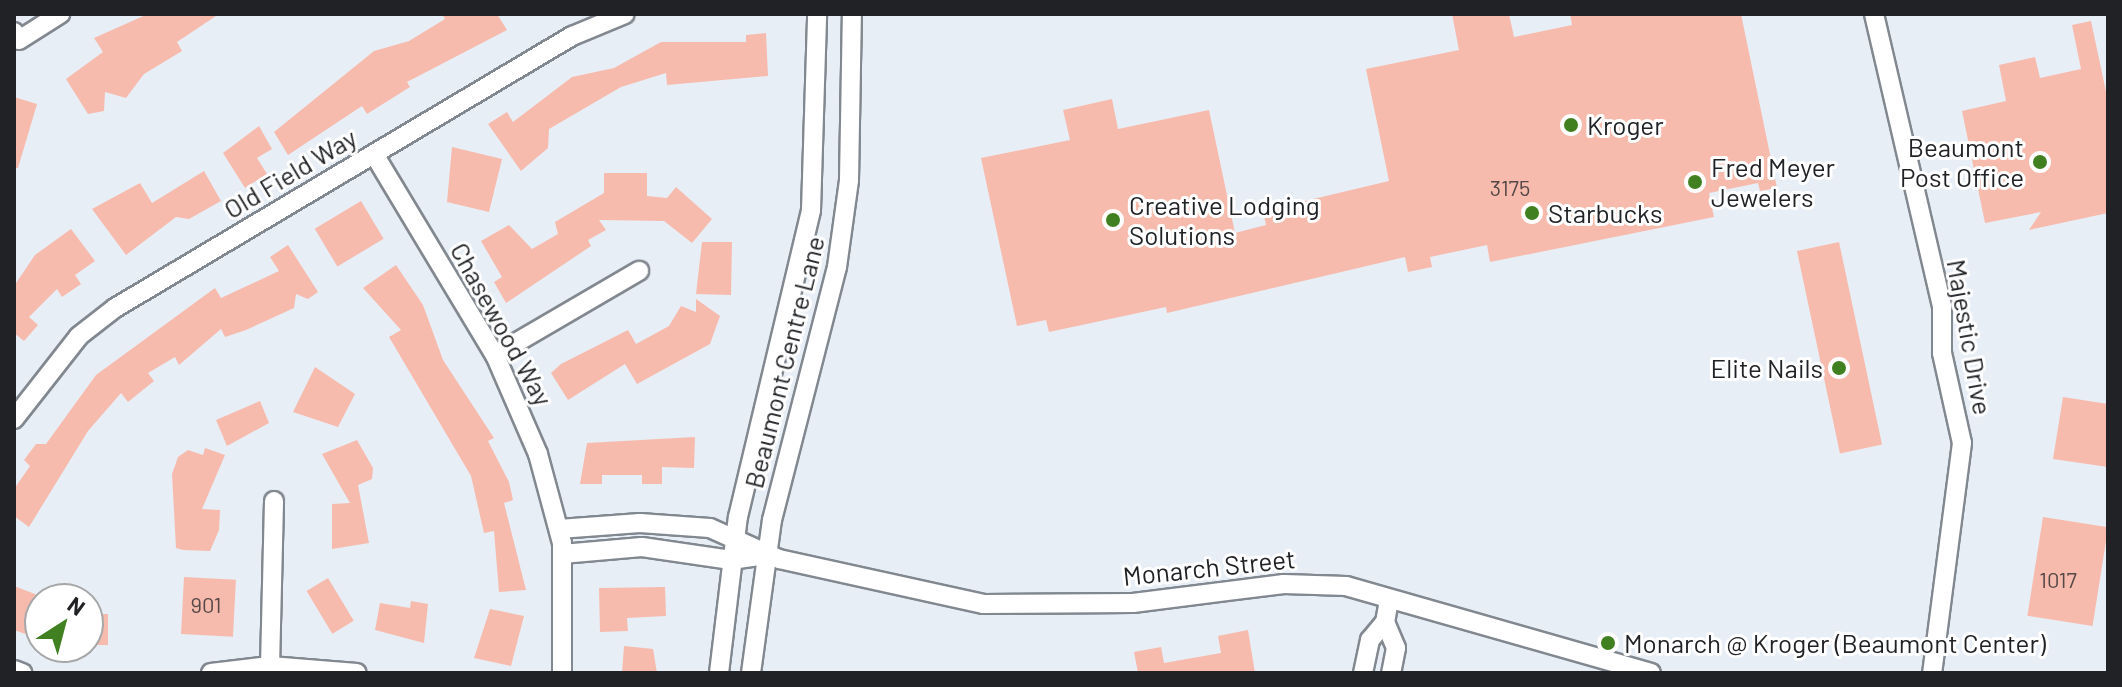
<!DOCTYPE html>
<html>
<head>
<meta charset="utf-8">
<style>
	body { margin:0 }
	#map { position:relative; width:2122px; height:687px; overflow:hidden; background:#e8eef6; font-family:Barlow,sans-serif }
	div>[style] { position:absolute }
	.building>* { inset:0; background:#f7bbad; transform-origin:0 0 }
	.roads { filter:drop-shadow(2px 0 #82888f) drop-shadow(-2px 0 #82888f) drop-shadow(0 2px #82888f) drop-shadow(0 -2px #82888f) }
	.minor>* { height:18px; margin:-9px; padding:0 9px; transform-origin:9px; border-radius:9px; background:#fff }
	.dots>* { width:22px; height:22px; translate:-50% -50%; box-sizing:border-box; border:4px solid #fff; border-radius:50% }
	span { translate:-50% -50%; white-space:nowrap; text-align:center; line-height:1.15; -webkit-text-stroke:6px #fff; paint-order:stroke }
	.number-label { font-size:22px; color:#564847 }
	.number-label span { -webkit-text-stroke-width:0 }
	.poi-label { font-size:26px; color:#202225 }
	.left { translate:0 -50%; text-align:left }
	.right { translate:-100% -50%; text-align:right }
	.street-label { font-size:26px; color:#202225 }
	.frame { position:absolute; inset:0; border:16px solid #202225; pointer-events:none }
	.north { position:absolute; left:24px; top:583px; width:80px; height:80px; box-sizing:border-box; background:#fff; border:2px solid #a6a7a8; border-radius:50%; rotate:36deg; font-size:22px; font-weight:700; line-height:32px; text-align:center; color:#202225 }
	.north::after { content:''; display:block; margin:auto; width:28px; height:36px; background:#418020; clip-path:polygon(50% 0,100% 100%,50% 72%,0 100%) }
</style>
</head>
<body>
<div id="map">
	<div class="building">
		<div style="clip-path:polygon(148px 14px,219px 14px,177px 42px,182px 51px,144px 74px,126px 98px,105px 92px,104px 111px,88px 114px,66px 79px,103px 52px,94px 38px)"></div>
		<div style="clip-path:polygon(442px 14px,497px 14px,507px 30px,407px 82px,410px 87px,367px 114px,362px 106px,288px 155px,274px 132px,374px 51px,409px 41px,445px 19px)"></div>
		<div style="clip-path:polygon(1452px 14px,1509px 14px,1514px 37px,1572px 25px,1570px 14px,1741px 14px,1777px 188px,1760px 191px,1758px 183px,1709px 193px,1714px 217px,1490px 262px,1487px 245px,1430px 257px,1432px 267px,1408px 272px,1405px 257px,1167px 313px,1166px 307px,1049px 332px,1046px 320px,1017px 326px,981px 158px,1070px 140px,1063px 110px,1112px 99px,1118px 129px,1209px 110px,1235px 233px,1266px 225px,1263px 211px,1389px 181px,1366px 69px,1459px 50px)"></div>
		<div style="clip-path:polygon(2091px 21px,2108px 101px,2108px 213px,2029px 230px,2041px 212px,1985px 223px,1962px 111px,2006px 101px,1999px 65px,2035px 57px,2040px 78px,2081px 69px,2072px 25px)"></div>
		<div style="clip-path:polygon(766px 33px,768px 76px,667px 85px,666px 73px,621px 87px,549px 129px,548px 148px,521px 171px,488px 124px,507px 112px,513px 122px,572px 77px,614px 68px,661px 42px,746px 42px,746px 35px)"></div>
		<div style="clip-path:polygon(14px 97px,37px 104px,18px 168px,14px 168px)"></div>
		<div style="clip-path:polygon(259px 126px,272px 149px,257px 158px,267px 174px,245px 188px,223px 153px)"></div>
		<div style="clip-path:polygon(452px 147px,502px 159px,489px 212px,447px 202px)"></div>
		<div style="clip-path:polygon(204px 171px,221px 201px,189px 219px,176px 217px,126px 255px,92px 209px,140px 183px,152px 203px)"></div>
		<div style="clip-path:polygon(604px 173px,647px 173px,647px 196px,667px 198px,676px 187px,712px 219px,692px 243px,664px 221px,599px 220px,606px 230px,588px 240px,591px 246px,506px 303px,494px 282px,502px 277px,481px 241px,509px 225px,532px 249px,558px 234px,555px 222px,604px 193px)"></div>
		<div style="left:361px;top:201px;width:44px;height:54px;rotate:59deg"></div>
		<div style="clip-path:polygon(71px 229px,95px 261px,75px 275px,81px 284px,62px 297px,57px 289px,29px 317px,38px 325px,24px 341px,14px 333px,14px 286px,35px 255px)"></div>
		<div style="clip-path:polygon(702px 242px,732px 242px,731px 295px,696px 294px)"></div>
		<div style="left:1839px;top:242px;width:207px;height:43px;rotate:78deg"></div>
		<div style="clip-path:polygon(288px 245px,318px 292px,308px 299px,296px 294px,294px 308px,246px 330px,225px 337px,221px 329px,179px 365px,175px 357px,148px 373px,154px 381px,128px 402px,121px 393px,88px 431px,29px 527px,14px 516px,14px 489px,30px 466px,24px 460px,36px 444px,46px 444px,96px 375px,215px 288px,221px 298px,279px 271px,270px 257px)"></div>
		<div style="clip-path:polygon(396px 265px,423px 305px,443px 360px,494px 438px,488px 441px,509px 482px,513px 500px,504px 503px,526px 590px,499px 592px,494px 531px,484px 533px,471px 476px,389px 337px,401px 330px,363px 288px)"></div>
		<div style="clip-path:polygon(696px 299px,720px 316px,710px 344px,637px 384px,625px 364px,568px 400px,551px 373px,561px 364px,628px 330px,636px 344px,669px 326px,681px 306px,696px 312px)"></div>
		<div style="clip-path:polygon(315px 367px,355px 394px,338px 427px,293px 412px)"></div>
		<div style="clip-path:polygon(2063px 397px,2108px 404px,2108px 467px,2053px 459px)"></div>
		<div style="clip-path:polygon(260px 401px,269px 423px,227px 446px,216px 420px)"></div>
		<div style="clip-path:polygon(695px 437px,694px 468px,662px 467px,662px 484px,642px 484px,642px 475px,602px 475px,602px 484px,580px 484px,587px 443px)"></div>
		<div style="clip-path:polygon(357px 440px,373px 468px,372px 479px,358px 485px,369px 543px,332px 549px,332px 504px,350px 503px,322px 454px)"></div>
		<div style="clip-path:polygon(205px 448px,225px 455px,202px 509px,220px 510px,219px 530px,210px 551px,183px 550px,176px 548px,172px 474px,178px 457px,188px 450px,203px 455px)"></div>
		<div style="left:2043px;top:517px;width:66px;height:100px;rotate:9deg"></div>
		<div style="left:184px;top:577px;width:52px;height:57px;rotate:3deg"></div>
		<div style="left:328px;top:578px;width:50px;height:25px;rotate:59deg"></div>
		<div style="clip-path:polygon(14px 586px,40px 596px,40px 639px,14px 630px)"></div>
		<div style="clip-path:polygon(665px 587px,666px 616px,627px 618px,628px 631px,600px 632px,599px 588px)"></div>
		<div style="clip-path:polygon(411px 601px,428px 604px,424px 643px,375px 630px,380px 603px,410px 608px)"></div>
		<div style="clip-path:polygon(490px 609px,524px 616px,511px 666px,474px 658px)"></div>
		<div style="left:108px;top:614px;width:31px;height:20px;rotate:90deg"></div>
		<div style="clip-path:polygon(1248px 630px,1255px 673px,1138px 673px,1134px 652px,1161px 647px,1164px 663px,1221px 653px,1218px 636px)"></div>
		<div style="clip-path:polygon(624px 646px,653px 649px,657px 673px,622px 673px)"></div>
	</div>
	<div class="roads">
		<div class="minor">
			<div style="left:1874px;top:14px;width:300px;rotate:76.9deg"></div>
			<div style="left:1942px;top:306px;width:47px;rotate:90deg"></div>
			<div style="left:1942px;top:353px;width:92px;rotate:77.5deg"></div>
			<div style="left:1962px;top:443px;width:232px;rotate:97.4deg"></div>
			<div style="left:14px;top:32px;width:9px;rotate:58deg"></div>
			<div style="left:19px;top:40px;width:49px;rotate:-32.4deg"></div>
			<div style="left:374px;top:154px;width:235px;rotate:59deg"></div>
			<div style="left:495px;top:355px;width:108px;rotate:66.5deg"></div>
			<div style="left:538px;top:454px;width:92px;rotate:74.9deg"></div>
			<div style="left:562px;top:543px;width:130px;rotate:90deg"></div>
			<div style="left:495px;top:355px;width:167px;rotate:-30.3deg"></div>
			<div style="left:14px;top:419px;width:105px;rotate:-51.9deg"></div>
			<div style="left:79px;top:336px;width:46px;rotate:-37.9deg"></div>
			<div style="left:115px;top:308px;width:532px;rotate:-30.76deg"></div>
			<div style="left:572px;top:36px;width:57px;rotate:-22.5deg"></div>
			<div style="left:559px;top:529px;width:81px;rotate:-4.2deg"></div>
			<div style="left:640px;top:523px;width:70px;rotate:4.1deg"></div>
			<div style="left:710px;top:528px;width:76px;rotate:24.2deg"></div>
			<div style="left:779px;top:559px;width:210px;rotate:12.4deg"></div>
			<div style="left:984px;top:604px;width:149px;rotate:-0.4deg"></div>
			<div style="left:1133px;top:603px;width:152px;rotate:-7.2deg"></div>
			<div style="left:1284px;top:584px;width:62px;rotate:1.8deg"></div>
			<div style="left:1346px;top:586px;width:317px;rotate:15.9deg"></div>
			<div style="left:562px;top:554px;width:80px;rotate:-5deg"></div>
			<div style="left:642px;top:547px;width:90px;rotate:8.3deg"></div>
			<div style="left:731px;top:560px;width:35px;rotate:-8deg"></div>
			<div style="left:1389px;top:600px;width:22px;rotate:100deg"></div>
			<div style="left:1385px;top:622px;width:28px;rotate:67deg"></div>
			<div style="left:1396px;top:648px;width:25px;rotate:101deg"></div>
			<div style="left:270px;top:666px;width:165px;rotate:-88.6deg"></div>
			<div style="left:14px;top:670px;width:9px;rotate:21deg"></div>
			<div style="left:211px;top:673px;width:59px;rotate:-6.8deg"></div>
			<div style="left:270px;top:666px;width:87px;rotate:4.6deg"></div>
			<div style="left:719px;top:673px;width:157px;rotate:-83.1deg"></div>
			<div style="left:738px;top:517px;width:316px;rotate:-76.6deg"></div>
			<div style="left:811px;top:210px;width:196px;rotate:-88.2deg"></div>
			<div style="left:751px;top:673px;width:154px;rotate:-82.2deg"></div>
			<div style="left:772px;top:520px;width:261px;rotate:-75.6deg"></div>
			<div style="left:837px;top:267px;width:88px;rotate:-82.1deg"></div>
			<div style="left:849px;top:180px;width:166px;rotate:-89deg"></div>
			<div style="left:1363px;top:673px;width:34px;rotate:-78deg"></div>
			<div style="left:1370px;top:640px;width:23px;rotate:-50deg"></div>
		</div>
	</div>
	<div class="dots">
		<div style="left:1571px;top:125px;background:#418020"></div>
		<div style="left:2040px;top:162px;background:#418020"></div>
		<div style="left:1695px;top:182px;background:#418020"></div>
		<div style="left:1532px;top:213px;background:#418020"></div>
		<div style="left:1113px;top:220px;background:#418020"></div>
		<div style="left:1839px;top:368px;background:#418020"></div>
		<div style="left:1608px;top:643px;background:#418020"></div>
	</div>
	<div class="number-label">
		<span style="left:1510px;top:188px">3175</span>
		<span style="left:2058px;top:580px">1017</span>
		<span style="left:206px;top:605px">901</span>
	</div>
	<div class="poi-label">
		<span class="left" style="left:1587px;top:125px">Kroger</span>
		<span class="right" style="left:2024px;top:162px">Beaumont<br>Post Office</span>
		<span class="left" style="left:1711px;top:182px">Fred Meyer<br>Jewelers</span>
		<span class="left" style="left:1129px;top:220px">Creative Lodging<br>Solutions</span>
		<span class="left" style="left:1548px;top:213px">Starbucks</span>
		<span class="right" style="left:1823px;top:368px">Elite Nails</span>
		<span class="left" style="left:1624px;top:643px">Monarch @ Kroger (Beaumont Center)</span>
	</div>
	<div class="street-label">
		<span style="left:290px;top:173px;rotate:-31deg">Old Field Way</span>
		<span style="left:502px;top:324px;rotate:61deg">Chasewood Way</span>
		<span style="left:1970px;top:337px;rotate:80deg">Majestic Drive</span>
		<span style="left:784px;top:362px;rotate:-76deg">Beaumont Centre Lane</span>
		<span style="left:1209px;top:567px;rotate:-6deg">Monarch Street</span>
	</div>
	<div class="frame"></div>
	<div class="north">N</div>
</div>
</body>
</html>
